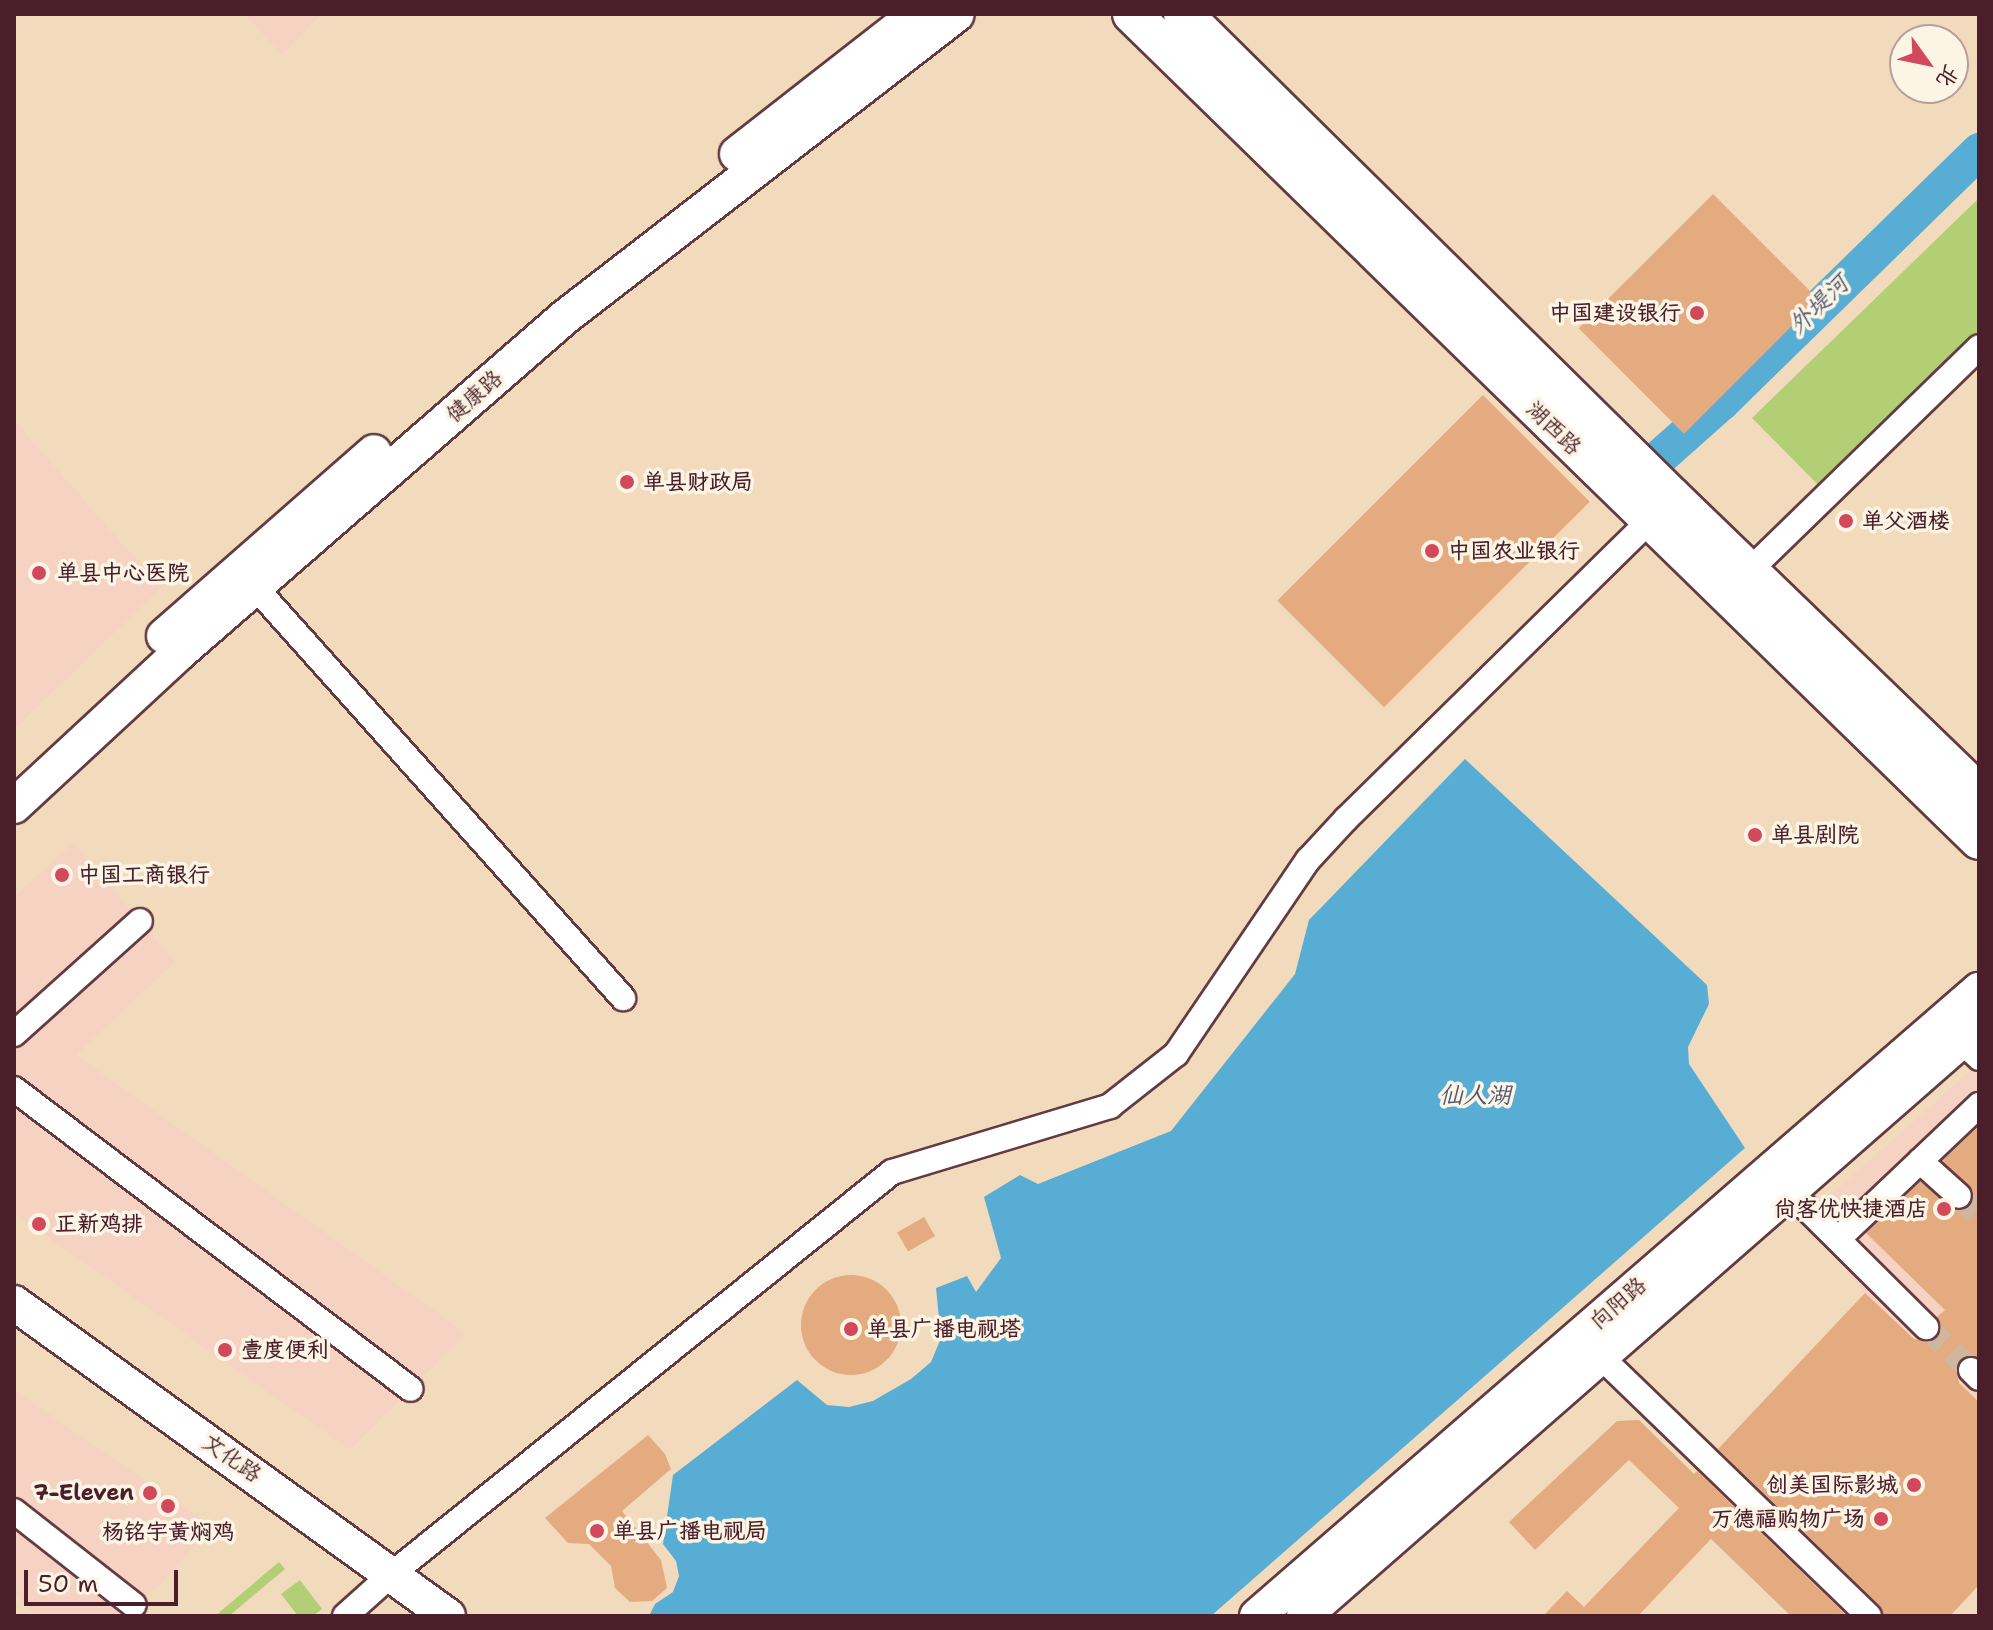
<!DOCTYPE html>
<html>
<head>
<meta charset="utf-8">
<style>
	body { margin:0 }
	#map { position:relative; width:1993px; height:1630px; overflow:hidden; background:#f2dbbc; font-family:"Shantell Sans","LXGW WenKai TC",sans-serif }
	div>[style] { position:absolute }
	.built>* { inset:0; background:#f5d2c2 }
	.green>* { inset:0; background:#b2cf76 }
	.water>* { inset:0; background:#58add4 }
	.river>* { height:36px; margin:-18px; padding:0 18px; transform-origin:18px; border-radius:18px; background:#58add4 }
	.building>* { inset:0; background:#e5ab80; transform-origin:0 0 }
	.round { border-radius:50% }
	.street-tunnel>* { height:24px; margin-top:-12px; transform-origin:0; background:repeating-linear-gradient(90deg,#d0b59f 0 24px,transparent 0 36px) }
	.roads { filter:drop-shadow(2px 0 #633b41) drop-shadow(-2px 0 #633b41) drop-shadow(0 2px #633b41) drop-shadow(0 -2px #633b41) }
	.street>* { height:24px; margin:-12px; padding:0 12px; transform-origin:12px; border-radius:12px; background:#fff }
	.secondary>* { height:34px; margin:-17px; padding:0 17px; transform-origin:17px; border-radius:17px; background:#fff }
	.primary>* { height:38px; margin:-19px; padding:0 19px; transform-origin:19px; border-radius:19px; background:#fff }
	.dots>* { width:22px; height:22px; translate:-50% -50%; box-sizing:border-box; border:4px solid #fcf5e5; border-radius:50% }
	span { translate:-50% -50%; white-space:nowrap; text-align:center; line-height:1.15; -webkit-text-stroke:7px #fcf5e5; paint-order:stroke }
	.poi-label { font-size:22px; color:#4a1f2b; font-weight:700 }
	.right { translate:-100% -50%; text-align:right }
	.left { translate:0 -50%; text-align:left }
	.street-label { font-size:22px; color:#4a1f2b }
	.water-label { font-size:24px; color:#50586f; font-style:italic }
	.frame { position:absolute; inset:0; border:16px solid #4a1f2b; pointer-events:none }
	.north { position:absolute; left:1889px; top:24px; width:80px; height:80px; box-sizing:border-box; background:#fcf5e5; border:2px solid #b59f9b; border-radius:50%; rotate:123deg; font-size:22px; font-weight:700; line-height:32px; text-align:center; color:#4a1f2b }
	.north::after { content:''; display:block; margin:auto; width:28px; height:36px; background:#d1495b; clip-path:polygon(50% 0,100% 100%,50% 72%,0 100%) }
	.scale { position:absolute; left:24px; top:1570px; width:154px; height:36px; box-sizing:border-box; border:4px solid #4a1f2b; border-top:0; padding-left:10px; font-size:24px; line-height:28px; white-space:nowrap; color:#4a1f2b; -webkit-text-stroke:6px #fcf5e5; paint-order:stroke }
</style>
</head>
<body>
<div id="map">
	<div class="built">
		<div style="clip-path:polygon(245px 14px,322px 14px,282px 55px)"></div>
		<div style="clip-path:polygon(14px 420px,161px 588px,14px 729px)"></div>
		<div style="clip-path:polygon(73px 843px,175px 962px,76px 1055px,466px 1333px,350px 1450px,14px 1213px,14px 897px)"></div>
		<div style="clip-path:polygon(1979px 1063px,1979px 1402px,1865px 1293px,1804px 1219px)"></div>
		<div style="clip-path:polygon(14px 1390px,211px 1526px,163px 1582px,119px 1616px,37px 1616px,14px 1593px)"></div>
	</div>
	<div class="green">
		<div style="clip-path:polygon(1979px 198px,1979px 347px,1828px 495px,1752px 418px)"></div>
		<div style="clip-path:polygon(279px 1562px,285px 1569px,229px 1616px,215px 1616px)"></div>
		<div style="clip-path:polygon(300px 1580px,322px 1609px,313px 1616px,298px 1616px,281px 1594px)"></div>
	</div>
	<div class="water">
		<div style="clip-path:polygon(1465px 759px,1707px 985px,1709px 1004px,1688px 1047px,1689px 1064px,1745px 1148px,1211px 1616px,649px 1616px,655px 1604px,673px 1592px,679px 1576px,676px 1561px,663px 1544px,673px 1475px,797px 1380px,827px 1405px,849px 1407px,873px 1401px,911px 1379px,931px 1362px,941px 1338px,936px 1288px,967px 1276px,976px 1292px,1001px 1258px,984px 1197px,1020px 1175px,1038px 1184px,1171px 1131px,1295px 974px,1309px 920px)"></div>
	</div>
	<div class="river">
		<div style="left:1659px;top:458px;width:83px;rotate:-41.6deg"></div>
		<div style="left:1721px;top:403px;width:361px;rotate:-44.3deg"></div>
	</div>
	<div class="building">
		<div style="left:1713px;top:194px;width:149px;height:190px;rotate:45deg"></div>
		<div style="left:1483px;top:395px;width:151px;height:291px;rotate:45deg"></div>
		<div style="clip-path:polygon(1979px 1126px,1979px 1358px,1966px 1356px,1956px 1367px,1959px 1383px,1979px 1402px,1979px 1585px,1950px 1616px,1884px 1616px,1879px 1605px,1718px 1449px,1865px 1293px,1914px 1339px,1929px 1342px,1937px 1337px,1941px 1330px,1937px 1317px,1945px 1310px,1866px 1233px,1920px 1181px,1955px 1210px,1970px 1207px,1973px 1191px,1942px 1161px)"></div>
		<div style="left:924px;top:1217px;width:22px;height:31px;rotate:60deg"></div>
		<div class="round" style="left:801px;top:1275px;width:100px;height:100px"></div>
		<div style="clip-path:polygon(1639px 1420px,1694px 1474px,1697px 1471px,1847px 1616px,1791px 1616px,1711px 1539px,1638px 1616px,1543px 1616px,1567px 1591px,1584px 1607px,1679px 1508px,1629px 1460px,1535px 1550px,1509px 1522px,1617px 1421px)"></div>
		<div style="clip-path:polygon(648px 1435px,665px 1454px,671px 1469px,622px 1511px,661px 1560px,667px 1588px,652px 1601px,630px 1602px,615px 1588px,611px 1566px,589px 1544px,568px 1543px,545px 1518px)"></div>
	</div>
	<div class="street-tunnel">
		<div style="left:1959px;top:1196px;width:28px;rotate:44deg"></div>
		<div style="left:1926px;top:1327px;width:62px;rotate:43.7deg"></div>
	</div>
	<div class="roads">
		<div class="street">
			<div style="left:1749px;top:571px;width:321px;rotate:-44.2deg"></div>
			<div style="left:255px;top:587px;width:552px;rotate:48.16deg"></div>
			<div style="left:14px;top:1034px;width:169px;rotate:-41.9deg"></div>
			<div style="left:1961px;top:1041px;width:25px;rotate:43deg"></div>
			<div style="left:14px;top:1089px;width:497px;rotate:37.1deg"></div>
			<div style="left:1920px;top:1161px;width:52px;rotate:41.9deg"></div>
			<div style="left:1790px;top:1192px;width:192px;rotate:44.8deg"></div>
			<div style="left:1838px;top:1239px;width:195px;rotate:-43.5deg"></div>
			<div style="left:1602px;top:1358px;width:371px;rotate:44deg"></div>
			<div style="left:1971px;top:1370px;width:11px;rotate:45deg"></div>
			<div style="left:14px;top:1511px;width:152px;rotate:38.1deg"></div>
			<div style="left:345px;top:1616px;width:64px;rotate:-41.9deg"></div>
			<div style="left:393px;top:1573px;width:640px;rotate:-38.79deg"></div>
			<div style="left:892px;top:1172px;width:228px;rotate:-16.8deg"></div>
			<div style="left:1110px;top:1106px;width:84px;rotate:-38.2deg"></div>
			<div style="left:1176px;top:1054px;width:235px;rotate:-55.8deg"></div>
			<div style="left:1308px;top:860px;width:56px;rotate:-47.2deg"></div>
			<div style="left:1346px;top:819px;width:425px;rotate:-44.5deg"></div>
		</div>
		<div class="secondary">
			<div style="left:737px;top:154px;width:227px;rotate:-38deg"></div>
			<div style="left:164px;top:636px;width:279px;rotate:-41.2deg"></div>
			<div style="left:14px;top:806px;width:224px;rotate:-42.8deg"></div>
			<div style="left:178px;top:654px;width:513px;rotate:-41.05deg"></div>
			<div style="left:565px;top:317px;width:495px;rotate:-37.7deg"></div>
			<div style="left:14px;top:1303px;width:535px;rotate:35.8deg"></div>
			<div style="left:1257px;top:1616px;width:956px;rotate:-40.93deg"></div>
			<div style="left:1304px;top:1616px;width:897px;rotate:-41.2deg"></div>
		</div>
		<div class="primary">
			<div style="left:1132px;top:14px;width:1183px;rotate:44.28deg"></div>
			<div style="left:1183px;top:14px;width:686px;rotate:44.65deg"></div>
			<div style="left:1671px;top:496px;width:428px;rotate:44deg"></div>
		</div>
	</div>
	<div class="dots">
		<div style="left:1697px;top:313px;background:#d1495b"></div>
		<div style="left:627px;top:482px;background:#d1495b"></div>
		<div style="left:1846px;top:521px;background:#d1495b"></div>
		<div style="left:1432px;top:551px;background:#d1495b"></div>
		<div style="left:39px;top:573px;background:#d1495b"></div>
		<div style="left:1755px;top:835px;background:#d1495b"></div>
		<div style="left:62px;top:875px;background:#d1495b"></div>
		<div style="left:1944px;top:1209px;background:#d1495b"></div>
		<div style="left:39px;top:1224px;background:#d1495b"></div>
		<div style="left:851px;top:1329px;background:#d1495b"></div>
		<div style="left:225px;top:1350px;background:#d1495b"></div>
		<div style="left:1914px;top:1485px;background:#d1495b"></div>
		<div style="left:150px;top:1493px;background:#d1495b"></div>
		<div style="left:168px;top:1506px;background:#d1495b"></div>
		<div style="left:1881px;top:1519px;background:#d1495b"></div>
		<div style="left:597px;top:1531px;background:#d1495b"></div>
	</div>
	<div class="poi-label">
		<span class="right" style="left:1681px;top:313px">中国建设银行</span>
		<span class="left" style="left:643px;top:482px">单县财政局</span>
		<span class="left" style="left:1862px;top:521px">单父酒楼</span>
		<span class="left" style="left:1448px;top:551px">中国农业银行</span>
		<span class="left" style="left:57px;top:573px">单县中心医院</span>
		<span class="left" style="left:1771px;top:835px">单县剧院</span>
		<span class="left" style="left:78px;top:875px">中国工商银行</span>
		<span class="right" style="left:1928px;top:1209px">尚客优快捷酒店</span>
		<span class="left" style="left:55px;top:1224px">正新鸡排</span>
		<span class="left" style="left:867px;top:1329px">单县广播电视塔</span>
		<span class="left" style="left:241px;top:1350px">壹度便利</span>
		<span class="right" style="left:1898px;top:1485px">创美国际影城</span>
		<span class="right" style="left:134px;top:1493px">7-Eleven</span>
		<span class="right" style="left:1865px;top:1519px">万德福购物广场</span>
		<span class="left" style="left:613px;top:1531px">单县广播电视局</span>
		<span style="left:168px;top:1532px">杨铭宇黄焖鸡</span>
	</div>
	<div class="street-label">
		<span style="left:474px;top:396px;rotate:-41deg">健康路</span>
		<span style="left:1554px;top:428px;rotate:44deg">湖西路</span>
		<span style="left:1618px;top:1303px;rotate:-41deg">向阳路</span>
		<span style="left:232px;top:1458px;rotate:35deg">文化路</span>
	</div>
	<div class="water-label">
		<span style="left:1819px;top:305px;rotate:-44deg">外堤河</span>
		<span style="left:1475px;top:1096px">仙人湖</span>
	</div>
	<div class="frame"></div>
	<div class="north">北</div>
	<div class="scale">50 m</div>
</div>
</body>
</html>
